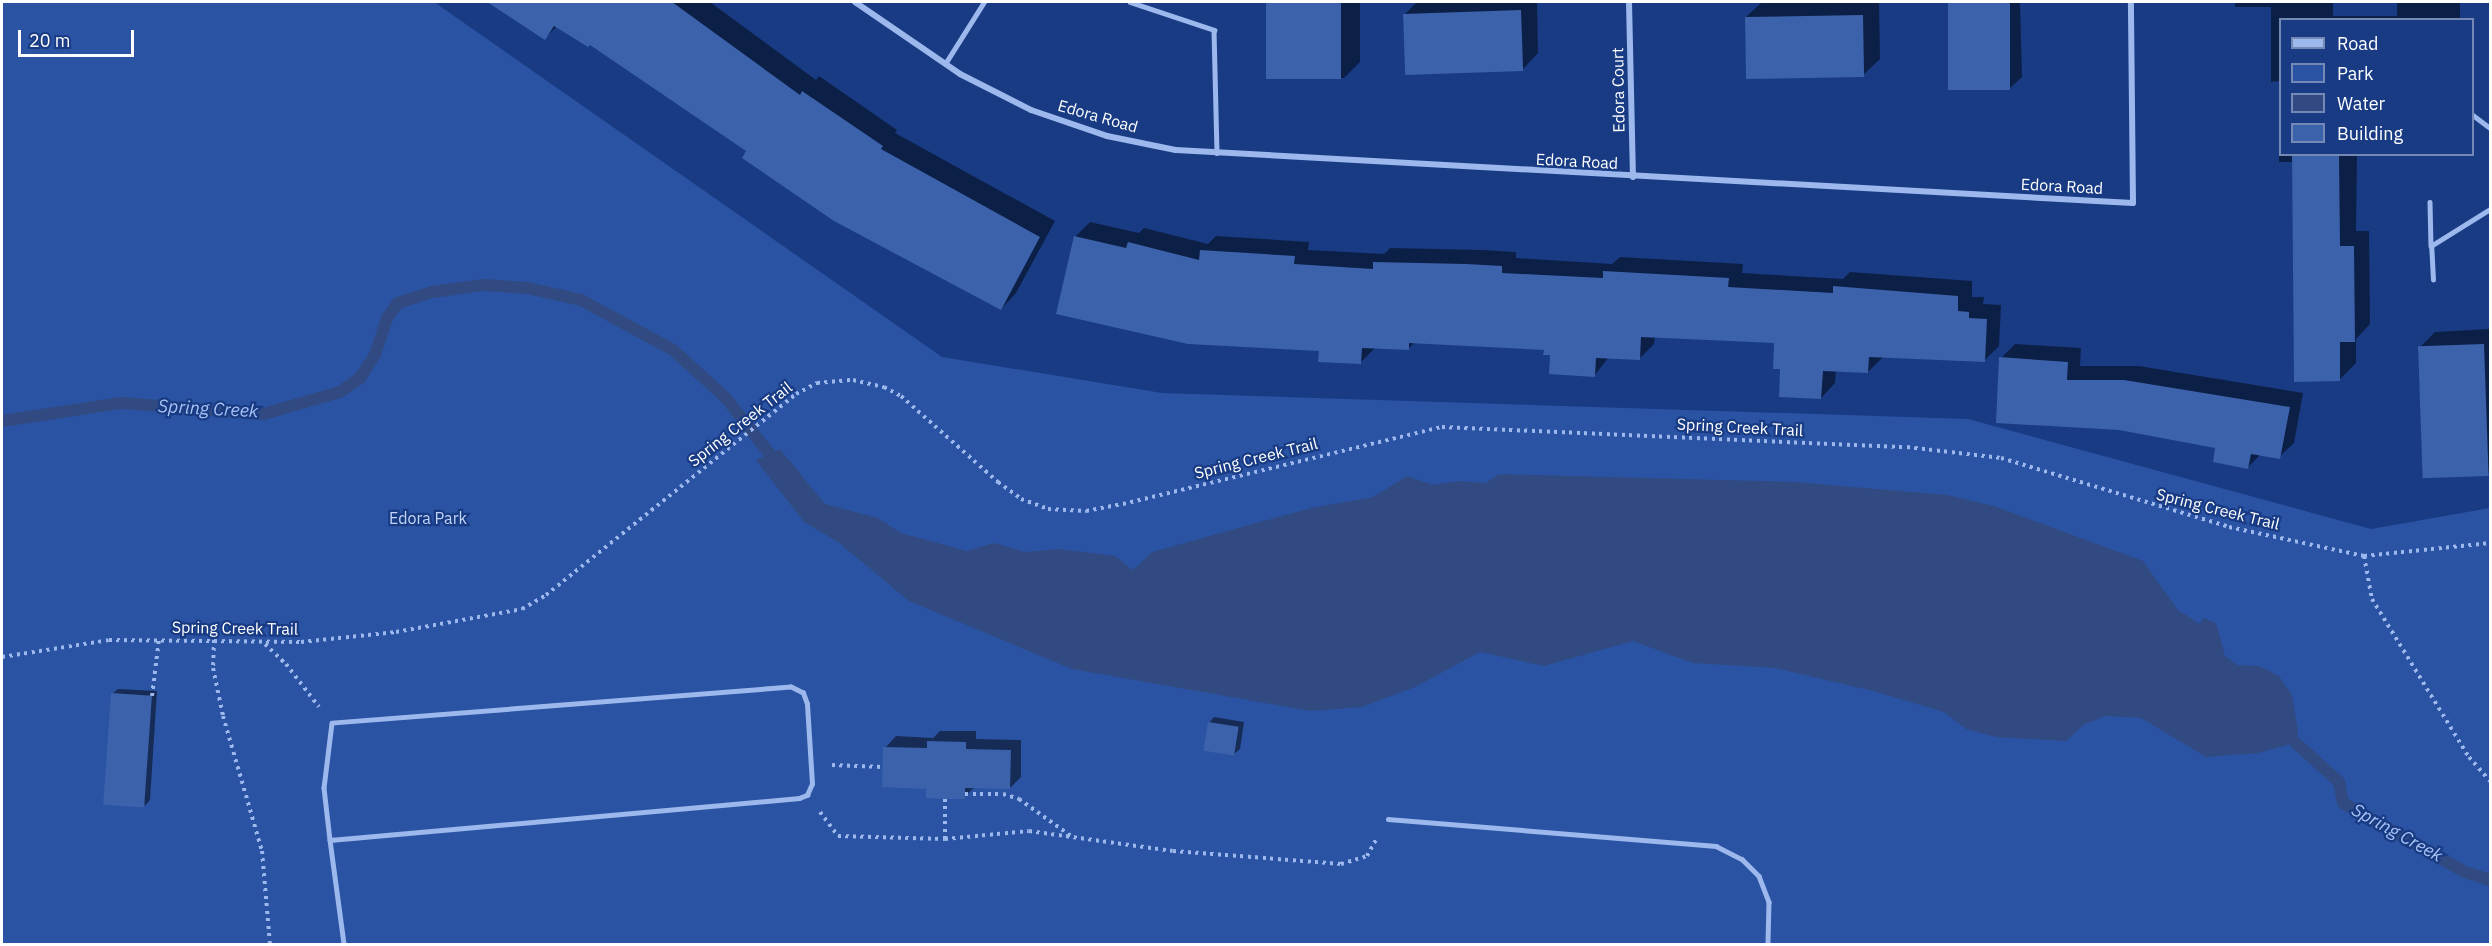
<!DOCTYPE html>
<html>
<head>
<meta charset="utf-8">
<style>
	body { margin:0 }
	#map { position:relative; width:2492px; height:946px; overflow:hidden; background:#183b84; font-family:"IBM Plex Sans",sans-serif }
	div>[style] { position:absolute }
	.green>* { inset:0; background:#2a53a3 }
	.water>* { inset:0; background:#314b82 }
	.shadow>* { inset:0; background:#0007 }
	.stream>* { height:12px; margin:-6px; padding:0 6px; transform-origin:6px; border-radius:6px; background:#314b82 }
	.building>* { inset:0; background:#3c62ac; transform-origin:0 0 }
	.path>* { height:4px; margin-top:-2px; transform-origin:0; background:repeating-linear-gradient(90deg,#9cb8ec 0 3px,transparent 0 7.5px) }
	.service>* { height:4.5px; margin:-2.25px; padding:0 2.25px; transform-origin:2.25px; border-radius:2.25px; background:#9cb8ec }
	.minor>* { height:6px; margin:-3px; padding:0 3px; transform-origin:3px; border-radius:3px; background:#9cb8ec }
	span { translate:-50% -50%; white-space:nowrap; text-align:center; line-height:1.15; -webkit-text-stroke:4.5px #183b84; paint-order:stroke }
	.street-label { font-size:16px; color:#fff }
	.park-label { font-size:16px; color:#c2d5f9 }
	.water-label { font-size:18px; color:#a8c2f4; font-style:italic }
	.frame { position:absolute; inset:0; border:3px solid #fff; pointer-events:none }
	.legend { position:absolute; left:2279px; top:18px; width:195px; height:138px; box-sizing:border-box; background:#183b84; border:2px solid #7489b5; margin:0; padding:8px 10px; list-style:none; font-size:18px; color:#fff }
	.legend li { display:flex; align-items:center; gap:12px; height:30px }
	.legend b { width:30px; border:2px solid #7489b5 }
	.scale { position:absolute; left:18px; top:30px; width:116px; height:27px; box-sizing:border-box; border:3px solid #fff; border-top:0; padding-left:8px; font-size:18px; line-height:21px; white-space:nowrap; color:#fff; -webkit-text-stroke:4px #183b84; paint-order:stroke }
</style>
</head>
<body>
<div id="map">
	<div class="green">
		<div style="clip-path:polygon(2px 2px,434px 2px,942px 357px,1162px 393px,1968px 419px,2371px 529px,2490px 508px,2490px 944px,2px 944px)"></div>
	</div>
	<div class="water">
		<div style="clip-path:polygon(780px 449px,825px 504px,878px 518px,901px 533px,967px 551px,994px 543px,1025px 552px,1059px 549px,1115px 556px,1133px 570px,1152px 552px,1311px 508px,1373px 497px,1407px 476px,1433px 485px,1459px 481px,1486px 483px,1499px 474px,1795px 482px,1947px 495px,1994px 506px,2143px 561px,2178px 610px,2200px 624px,2203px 618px,2216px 623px,2225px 656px,2237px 665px,2259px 666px,2279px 676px,2292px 695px,2298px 731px,2296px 743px,2258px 753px,2206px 757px,2141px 718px,2106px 716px,2085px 724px,2066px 741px,1996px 737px,1966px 729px,1944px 712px,1873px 691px,1775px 668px,1693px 663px,1633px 641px,1544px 666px,1480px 652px,1415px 687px,1362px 707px,1311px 711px,1072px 669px,909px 601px,838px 542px,804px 522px,756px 460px)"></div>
	</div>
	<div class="shadow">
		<div style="clip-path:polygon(510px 2px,710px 2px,816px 80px,819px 76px,897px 130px,895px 133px,1055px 221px,1016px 293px,1001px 309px,748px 151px,590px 43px,557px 26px,545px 38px,503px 11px)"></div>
		<div style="clip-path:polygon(1268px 2px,1360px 2px,1360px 62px,1344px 78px,1270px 78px)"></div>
		<div style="clip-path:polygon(1417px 2px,1537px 2px,1538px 53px,1522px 70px,1405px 14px)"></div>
		<div style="clip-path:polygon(1762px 2px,1879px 2px,1880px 59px,1863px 75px,1746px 17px)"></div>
		<div style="clip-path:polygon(1949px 2px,2020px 2px,2022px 77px,2010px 88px,1950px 89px)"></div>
		<div style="clip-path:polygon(2235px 2px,2333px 2px,2333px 16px,2397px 16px,2397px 2px,2460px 2px,2460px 20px,2280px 20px,2280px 154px,2357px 154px,2356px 231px,2369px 231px,2370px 324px,2356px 339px,2356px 363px,2340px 379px,2293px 162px,2279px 162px,2279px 81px,2271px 82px,2271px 7px,2235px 7px)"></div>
		<div style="clip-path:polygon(1090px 222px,1139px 233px,1144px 228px,1208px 244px,1216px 236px,1309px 242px,1308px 250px,1384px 254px,1390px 248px,1482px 250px,1516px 252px,1516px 258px,1612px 264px,1620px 257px,1743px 264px,1742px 273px,1843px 279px,1850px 272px,1972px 281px,1972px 297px,1984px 297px,1983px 304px,2001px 305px,1999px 346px,1984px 361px,1883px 357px,1868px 372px,1836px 370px,1835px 383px,1821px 398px,1782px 367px,1776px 342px,1655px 336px,1654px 344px,1639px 359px,1609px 357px,1594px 376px,1545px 349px,1415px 342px,1408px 349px,1375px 348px,1360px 363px,1321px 350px,1075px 237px)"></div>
		<div style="clip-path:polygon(2490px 329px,2490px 472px,2488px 474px,2419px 348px,2435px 332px)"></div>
		<div style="clip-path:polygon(2015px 344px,2081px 348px,2080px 366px,2139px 366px,2303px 393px,2294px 443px,2279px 457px,2261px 454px,2248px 467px,2217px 447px,2001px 358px)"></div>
		<div style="clip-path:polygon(118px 689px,157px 691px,150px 800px,145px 806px,112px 694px)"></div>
		<div style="clip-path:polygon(1214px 717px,1244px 722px,1240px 749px,1234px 754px,1209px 723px)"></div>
		<div style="clip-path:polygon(940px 731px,976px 731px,976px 739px,1021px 740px,1021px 777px,1010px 788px,975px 787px,964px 797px,927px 787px,885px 748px,896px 736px,933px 738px)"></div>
	</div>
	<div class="stream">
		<div style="left:2px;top:421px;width:120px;rotate:-8.6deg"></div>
		<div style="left:121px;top:403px;width:143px;rotate:4.4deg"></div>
		<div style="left:264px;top:414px;width:79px;rotate:-16.1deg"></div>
		<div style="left:340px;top:392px;width:24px;rotate:-35deg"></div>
		<div style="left:360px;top:378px;width:27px;rotate:-57deg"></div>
		<div style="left:375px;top:355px;width:39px;rotate:-72deg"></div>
		<div style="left:387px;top:318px;width:19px;rotate:-54deg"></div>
		<div style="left:398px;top:303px;width:36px;rotate:-18deg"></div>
		<div style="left:432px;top:292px;width:52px;rotate:-7.7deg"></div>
		<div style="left:484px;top:285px;width:43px;rotate:4deg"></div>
		<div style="left:527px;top:288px;width:55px;rotate:12.5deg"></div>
		<div style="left:581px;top:300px;width:105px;rotate:28.5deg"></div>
		<div style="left:673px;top:350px;width:72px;rotate:42.2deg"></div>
		<div style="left:726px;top:398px;width:70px;rotate:52deg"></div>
		<div style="left:2296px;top:743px;width:58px;rotate:42.2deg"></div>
		<div style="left:2339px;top:782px;width:21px;rotate:79deg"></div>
		<div style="left:2343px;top:803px;width:140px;rotate:29.5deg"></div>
		<div style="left:2465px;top:872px;width:26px;rotate:18deg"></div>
	</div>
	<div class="building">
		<div style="clip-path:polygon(487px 2px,672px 2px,800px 95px,802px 91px,883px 146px,881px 149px,1040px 237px,1001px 310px,834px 221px,742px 158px,746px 151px,590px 45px,588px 47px,554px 26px,545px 40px)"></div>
		<div style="left:1266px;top:2px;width:75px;height:77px"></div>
		<div style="left:1948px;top:2px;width:62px;height:88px"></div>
		<div style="left:1521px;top:10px;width:61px;height:118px;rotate:88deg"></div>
		<div style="left:1863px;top:15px;width:62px;height:118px;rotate:89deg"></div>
		<div style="clip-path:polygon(2292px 154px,2339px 154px,2340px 246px,2354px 246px,2355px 342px,2340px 342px,2340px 381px,2294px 382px)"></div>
		<div style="clip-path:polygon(1074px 236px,1126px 248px,1128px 242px,1199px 260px,1200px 250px,1295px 256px,1294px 264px,1373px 269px,1373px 262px,1466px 264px,1502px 266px,1502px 273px,1603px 278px,1603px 271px,1729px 278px,1728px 287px,1833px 293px,1833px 286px,1958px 296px,1958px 311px,1969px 312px,1969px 318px,1987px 319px,1985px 362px,1869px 357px,1868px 373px,1823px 371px,1821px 399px,1779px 397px,1780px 369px,1773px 369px,1774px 343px,1641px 337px,1640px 360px,1596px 358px,1595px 377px,1549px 374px,1550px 355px,1543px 355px,1544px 350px,1409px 343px,1409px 350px,1362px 348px,1361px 364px,1318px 362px,1319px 351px,1188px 344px,1056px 314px)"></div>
		<div style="left:2484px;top:344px;width:132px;height:66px;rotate:88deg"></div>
		<div style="clip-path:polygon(1999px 357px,2068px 362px,2067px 380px,2124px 380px,2290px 407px,2280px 459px,2251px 454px,2248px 469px,2213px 462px,2215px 448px,2119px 430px,1996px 423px)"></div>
		<div style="left:111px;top:693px;width:41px;height:112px;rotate:4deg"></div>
		<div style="left:1208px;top:722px;width:31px;height:29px;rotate:9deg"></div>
		<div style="clip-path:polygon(927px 741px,966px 742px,966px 749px,1011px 750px,1010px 789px,965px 788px,965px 799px,945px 799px,926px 798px,926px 789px,882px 787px,883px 747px,927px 748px)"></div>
	</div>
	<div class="path">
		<div style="left:2364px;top:556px;width:127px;rotate:-5.9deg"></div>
		<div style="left:214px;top:640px;width:28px;rotate:92deg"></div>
		<div style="left:213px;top:668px;width:49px;rotate:78.2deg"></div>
		<div style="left:223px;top:716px;width:141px;rotate:73.9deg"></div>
		<div style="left:262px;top:851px;width:93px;rotate:85.1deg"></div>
		<div style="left:265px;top:644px;width:29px;rotate:44deg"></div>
		<div style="left:286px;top:664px;width:54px;rotate:52.5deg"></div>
		<div style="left:2px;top:657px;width:108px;rotate:-9deg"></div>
		<div style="left:109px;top:640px;width:192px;rotate:0.6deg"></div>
		<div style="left:301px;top:642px;width:96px;rotate:-6deg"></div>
		<div style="left:396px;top:632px;width:128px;rotate:-10.3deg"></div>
		<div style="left:522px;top:609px;width:28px;rotate:-30deg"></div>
		<div style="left:546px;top:595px;width:321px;rotate:-38.8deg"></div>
		<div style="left:796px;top:394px;width:24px;rotate:-28deg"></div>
		<div style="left:817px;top:383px;width:36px;rotate:-5deg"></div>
		<div style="left:853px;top:380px;width:32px;rotate:13deg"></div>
		<div style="left:884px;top:387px;width:19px;rotate:28deg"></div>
		<div style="left:901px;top:396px;width:130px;rotate:41.6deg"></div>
		<div style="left:998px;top:482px;width:29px;rotate:36deg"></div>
		<div style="left:1021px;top:499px;width:29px;rotate:20deg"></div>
		<div style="left:1048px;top:509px;width:38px;rotate:3deg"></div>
		<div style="left:1086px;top:511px;width:38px;rotate:-11deg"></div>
		<div style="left:1123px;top:504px;width:328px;rotate:-13.6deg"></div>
		<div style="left:1442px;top:427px;width:465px;rotate:2.5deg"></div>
		<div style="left:1907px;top:447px;width:95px;rotate:6.7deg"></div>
		<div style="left:2001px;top:458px;width:238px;rotate:16.8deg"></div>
		<div style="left:2229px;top:527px;width:138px;rotate:12.1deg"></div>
		<div style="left:2364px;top:556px;width:44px;rotate:79.5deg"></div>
		<div style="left:2372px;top:599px;width:185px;rotate:58.5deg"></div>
		<div style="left:2469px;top:757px;width:32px;rotate:49deg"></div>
		<div style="left:152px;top:696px;width:57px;rotate:-83deg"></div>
		<div style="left:832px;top:765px;width:51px;rotate:2.2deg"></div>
		<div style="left:965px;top:794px;width:38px"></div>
		<div style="left:1003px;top:794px;width:17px;rotate:17deg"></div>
		<div style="left:1019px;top:799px;width:64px;rotate:35.4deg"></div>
		<div style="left:945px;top:799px;width:40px;rotate:90deg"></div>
		<div style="left:820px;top:812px;width:30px;rotate:53deg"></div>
		<div style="left:838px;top:836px;width:107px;rotate:1.6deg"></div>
		<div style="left:945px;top:839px;width:84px;rotate:-5.4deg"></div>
		<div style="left:1029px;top:831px;width:145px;rotate:7.9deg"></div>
		<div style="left:1173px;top:851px;width:169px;rotate:4.4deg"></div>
		<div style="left:1341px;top:864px;width:27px;rotate:-17deg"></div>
		<div style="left:1367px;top:856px;width:21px;rotate:-61deg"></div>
	</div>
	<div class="service">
		<div style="left:1130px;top:2px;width:89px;rotate:18.4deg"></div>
		<div style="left:1214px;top:30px;width:123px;rotate:88.6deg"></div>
		<div style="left:945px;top:64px;width:73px;rotate:-57.8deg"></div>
		<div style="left:2473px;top:115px;width:21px;rotate:37deg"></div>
		<div style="left:2430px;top:202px;width:44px;rotate:88.7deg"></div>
		<div style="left:2433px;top:280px;width:34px;rotate:-93deg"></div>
		<div style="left:2431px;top:246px;width:70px;rotate:-32.1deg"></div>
		<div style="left:1388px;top:819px;width:329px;rotate:4.7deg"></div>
		<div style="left:1716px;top:846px;width:29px;rotate:27deg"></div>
		<div style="left:1742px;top:859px;width:24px;rotate:45deg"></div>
		<div style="left:1759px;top:876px;width:28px;rotate:69deg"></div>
		<div style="left:1769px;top:902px;width:42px;rotate:91.4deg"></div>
		<div style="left:330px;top:840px;width:471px;rotate:-5.1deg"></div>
		<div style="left:799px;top:798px;width:9px;rotate:-21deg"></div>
		<div style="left:807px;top:795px;width:12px;rotate:-66deg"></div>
		<div style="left:812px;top:784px;width:80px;rotate:-93.6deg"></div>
		<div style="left:807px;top:704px;width:12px;rotate:-110deg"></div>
		<div style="left:803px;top:693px;width:13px;rotate:-153deg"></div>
		<div style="left:791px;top:687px;width:460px;rotate:175.5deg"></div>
		<div style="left:332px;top:723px;width:65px;rotate:97deg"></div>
		<div style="left:324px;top:788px;width:52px;rotate:83.4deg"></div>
		<div style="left:330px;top:840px;width:105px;rotate:82.3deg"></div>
	</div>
	<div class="minor">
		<div style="left:855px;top:2px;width:127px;rotate:34.4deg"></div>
		<div style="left:960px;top:74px;width:80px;rotate:26.9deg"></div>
		<div style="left:1031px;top:110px;width:80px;rotate:18.9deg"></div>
		<div style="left:1107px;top:136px;width:70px;rotate:11.5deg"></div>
		<div style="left:1176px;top:150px;width:958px;rotate:3.17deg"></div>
		<div style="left:2133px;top:203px;width:201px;rotate:-90.6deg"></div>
		<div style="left:1629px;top:2px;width:175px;rotate:88.7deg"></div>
	</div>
	<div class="street-label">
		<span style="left:1618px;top:90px;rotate:-91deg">Edora Court</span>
		<span style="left:1098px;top:116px;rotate:16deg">Edora Road</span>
		<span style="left:1577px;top:161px;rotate:3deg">Edora Road</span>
		<span style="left:2062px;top:186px;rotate:3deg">Edora Road</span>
		<span style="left:740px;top:424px;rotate:-38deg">Spring Creek Trail</span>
		<span style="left:1740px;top:427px;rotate:3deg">Spring Creek Trail</span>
		<span style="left:1256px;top:458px;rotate:-14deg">Spring Creek Trail</span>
		<span style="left:2218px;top:509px;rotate:14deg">Spring Creek Trail</span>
		<span style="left:235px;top:628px;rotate:1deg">Spring Creek Trail</span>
	</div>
	<div class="park-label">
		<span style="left:428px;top:518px">Edora Park</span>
	</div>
	<div class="water-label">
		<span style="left:208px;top:409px;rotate:3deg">Spring Creek</span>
		<span style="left:2397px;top:833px;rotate:29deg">Spring Creek</span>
	</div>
	<div class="frame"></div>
	<ul class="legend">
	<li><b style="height:8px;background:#9cb8ec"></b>Road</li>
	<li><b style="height:16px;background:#2a53a3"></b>Park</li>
	<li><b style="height:16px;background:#314b82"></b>Water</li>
	<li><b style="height:16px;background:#3c62ac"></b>Building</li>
	</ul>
	<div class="scale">20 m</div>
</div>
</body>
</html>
